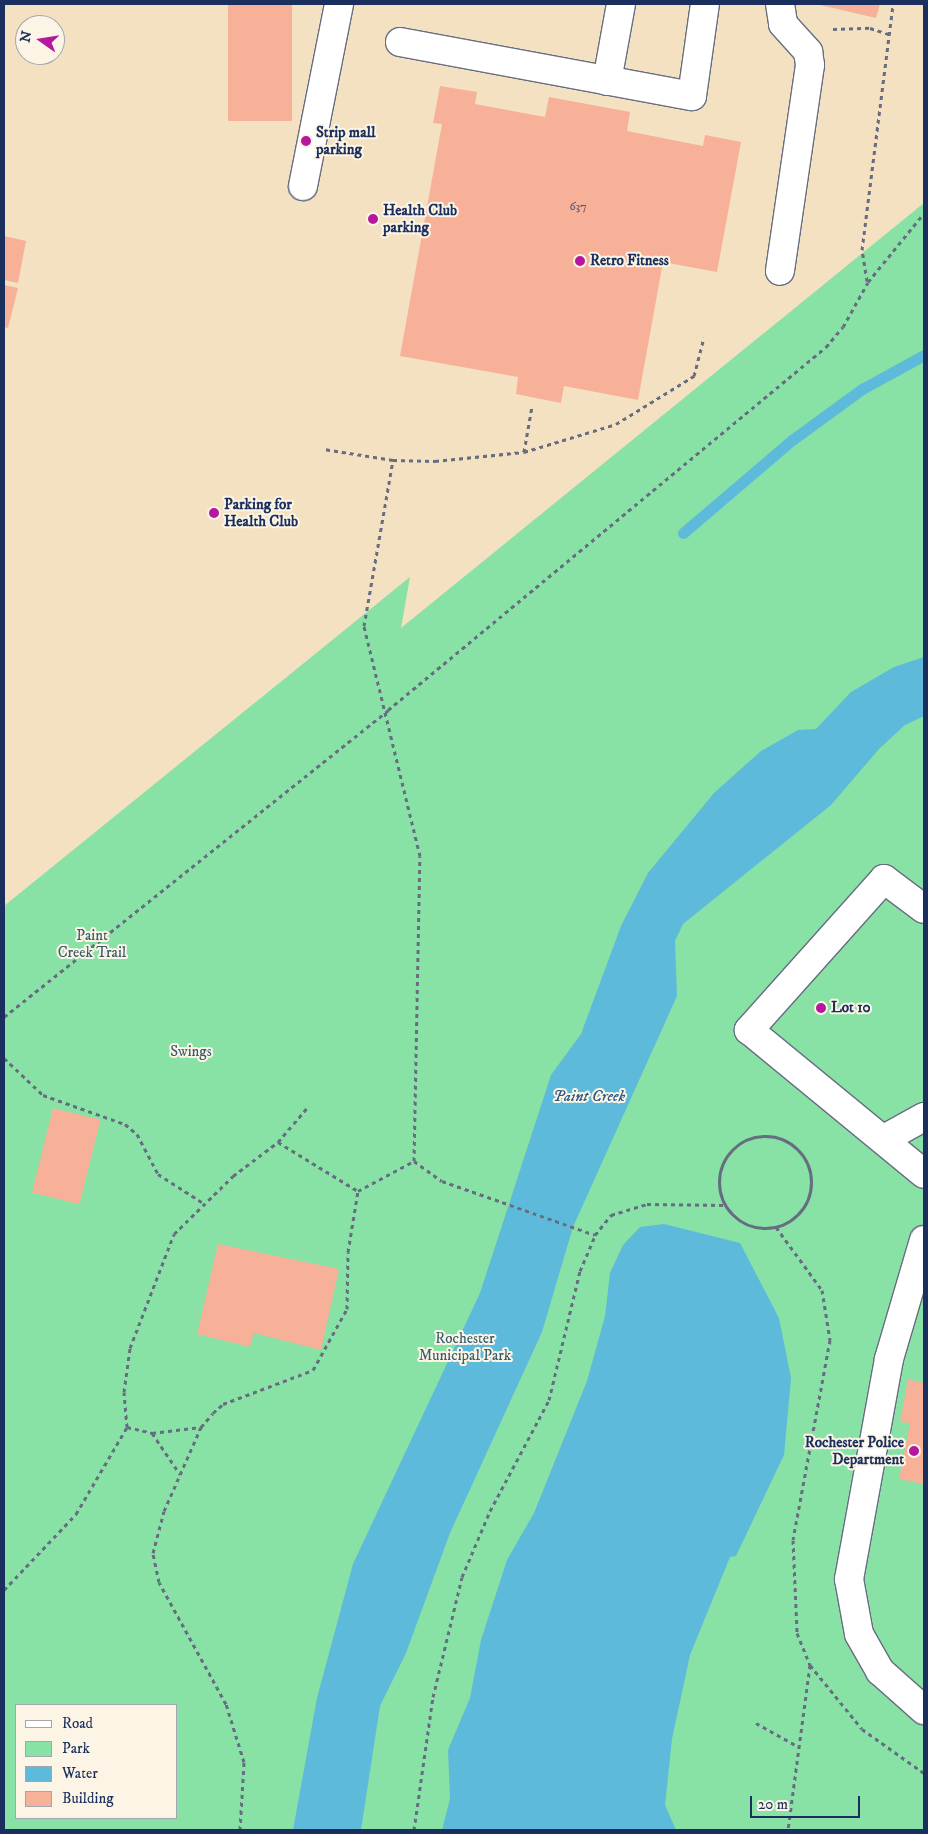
<!DOCTYPE html>
<html>
<head>
<meta charset="utf-8">
<style>
	body { margin:0 }
	#map { position:relative; width:928px; height:1834px; overflow:hidden; background:#f3e1c2; font-family:"IM FELL DW Pica",serif }
	div>[style] { position:absolute }
	.green>* { inset:0; background:#88e1a5 }
	.water>* { inset:0; background:#5dbadb }
	.stream>* { height:11px; margin:-5.5px; padding:0 5.5px; transform-origin:5.5px; border-radius:5.5px; background:#5dbadb }
	.building>* { inset:0; background:#f6b198; transform-origin:0 0 }
	.path>* { height:3px; margin-top:-1.5px; transform-origin:0; background:repeating-linear-gradient(90deg,#676d81 0 4px,transparent 0 8px) }
	.path>.ring { margin:-1.5px; padding:0; box-sizing:content-box; background:none; border:3px solid #676d81; border-radius:50% }
	.roads { filter:drop-shadow(1px 0 #676d81) drop-shadow(-1px 0 #676d81) drop-shadow(0 1px #676d81) drop-shadow(0 -1px #676d81) }
	.minor>* { height:28px; margin:-14px; padding:0 14px; transform-origin:14px; border-radius:14px; background:#fff }
	.dots>* { width:14px; height:14px; translate:-50% -50%; box-sizing:border-box; border:2px solid #fcf5e5; border-radius:50% }
	span { translate:-50% -50%; white-space:nowrap; text-align:center; line-height:1.15; -webkit-text-stroke:4px #fcf5e5; paint-order:stroke }
	.number-label { font-size:12px; color:#52506c }
	.number-label span { -webkit-text-stroke-width:0 }
	.poi-label { font-size:15px; color:#1b2f5e; font-weight:700 }
	.left { translate:0 -50%; text-align:left }
	.right { translate:-100% -50%; text-align:right }
	.park-label { font-size:15px; color:#365c70 }
	.water-label { font-size:16px; color:#2f5984; font-style:italic }
	.frame { position:absolute; inset:0; border:5px solid #1b2f5e; pointer-events:none }
	.legend { position:absolute; left:15px; top:1704px; width:162px; height:115px; box-sizing:border-box; background:#fcf5e5; border:1px solid #a2a6af; margin:0; padding:6px 9px; list-style:none; font-size:15px; color:#1b2f5e }
	.legend li { display:flex; align-items:center; gap:10px; height:25px }
	.legend b { width:25px; border:1px solid #a2a6af }
	.north { position:absolute; left:15px; top:15px; width:50px; height:50px; box-sizing:border-box; background:#fcf5e5; border:1px solid #a2a6af; border-radius:50%; rotate:283deg; font-size:14px; font-weight:700; line-height:20px; text-align:center; color:#1b2f5e }
	.north::after { content:''; display:block; margin:auto; width:18px; height:22px; background:#b5179e; clip-path:polygon(50% 0,100% 100%,50% 72%,0 100%) }
	.scale { position:absolute; left:750px; top:1796px; width:110px; height:22px; box-sizing:border-box; border:2px solid #1b2f5e; border-top:0; padding-left:6px; font-size:15px; line-height:18px; white-space:nowrap; color:#1b2f5e; -webkit-text-stroke:4px #fcf5e5; paint-order:stroke }
</style>
</head>
<body>
<div id="map">
	<div class="green">
		<div style="clip-path:polygon(evenodd,924px 203px,924px 1830px,4px 1830px,4px 906px,410px 577px,401px 628px,924px 203px,16px 1705px,176px 1705px,176px 1818px,16px 1818px,16px 1705px)"></div>
	</div>
	<div class="water">
		<div style="clip-path:polygon(924px 657px,924px 716px,905px 725px,879px 749px,831px 805px,683px 924px,675px 941px,677px 996px,573px 1227px,542px 1332px,450px 1533px,406px 1653px,380px 1706px,361px 1830px,293px 1830px,317px 1698px,353px 1564px,480px 1293px,551px 1075px,581px 1034px,621px 926px,648px 873px,714px 793px,761px 751px,798px 730px,816px 729px,851px 692px,894px 667px)"></div>
		<div style="clip-path:polygon(664px 1224px,740px 1243px,779px 1318px,791px 1378px,784px 1455px,736px 1556px,730px 1557px,690px 1655px,672px 1739px,665px 1805px,676px 1830px,442px 1830px,450px 1799px,448px 1750px,470px 1698px,481px 1640px,507px 1560px,534px 1513px,587px 1381px,605px 1316px,610px 1273px,623px 1245px,640px 1227px)"></div>
	</div>
	<div class="stream">
		<div style="left:683px;top:533px;width:143px;rotate:-40.5deg"></div>
		<div style="left:792px;top:440px;width:87px;rotate:-36.1deg"></div>
		<div style="left:862px;top:389px;width:71px;rotate:-28.7deg"></div>
	</div>
	<div class="building">
		<div style="left:228px;top:4px;width:64px;height:117px"></div>
		<div style="clip-path:polygon(816px 4px,880px 4px,876px 18px)"></div>
		<div style="clip-path:polygon(440px 86px,477px 92px,475px 104px,545px 117px,549px 97px,630px 112px,627px 131px,703px 146px,705px 135px,741px 142px,717px 272px,663px 262px,638px 400px,564px 386px,561px 403px,516px 394px,518px 377px,400px 356px,442px 124px,433px 123px)"></div>
		<div style="clip-path:polygon(4px 236px,26px 241px,18px 283px,4px 280px)"></div>
		<div style="clip-path:polygon(4px 285px,18px 288px,8px 328px,4px 327px)"></div>
		<div style="left:53px;top:1108px;width:49px;height:87px;rotate:14deg"></div>
		<div style="clip-path:polygon(218px 1244px,339px 1269px,321px 1350px,254px 1333px,250px 1347px,197px 1334px)"></div>
		<div style="clip-path:polygon(908px 1379px,924px 1383px,924px 1484px,899px 1479px,910px 1423px,900px 1422px)"></div>
	</div>
	<div class="path">
		<div style="left:833px;top:29px;width:37px;rotate:-2deg"></div>
		<div style="left:870px;top:28px;width:20px;rotate:18deg"></div>
		<div style="left:867px;top:281px;width:31px;rotate:-99deg"></div>
		<div style="left:862px;top:250px;width:248px;rotate:-82.8deg"></div>
		<div style="left:524px;top:452px;width:47px;rotate:-80.1deg"></div>
		<div style="left:393px;top:460px;width:42px;rotate:1.4deg"></div>
		<div style="left:435px;top:461px;width:89px;rotate:-5.8deg"></div>
		<div style="left:524px;top:452px;width:96px;rotate:-16.9deg"></div>
		<div style="left:616px;top:424px;width:92px;rotate:-31.6deg"></div>
		<div style="left:694px;top:376px;width:40px;rotate:-75.6deg"></div>
		<div style="left:4px;top:1017px;width:492px;rotate:-38.6deg"></div>
		<div style="left:388px;top:710px;width:569px;rotate:-39.65deg"></div>
		<div style="left:826px;top:347px;width:26px;rotate:-50deg"></div>
		<div style="left:843px;top:327px;width:51px;rotate:-60.9deg"></div>
		<div style="left:868px;top:282px;width:89px;rotate:-50.9deg"></div>
		<div style="left:4px;top:1058px;width:54px;rotate:43.5deg"></div>
		<div style="left:43px;top:1095px;width:87px;rotate:19.5deg"></div>
		<div style="left:125px;top:1124px;width:16px;rotate:40deg"></div>
		<div style="left:137px;top:1134px;width:45px;rotate:62.3deg"></div>
		<div style="left:158px;top:1174px;width:56px;rotate:32.6deg"></div>
		<div class="ring" style="left:719px;top:1136px;width:89px;height:89px"></div>
		<div style="left:278px;top:1142px;width:45px;rotate:-49.5deg"></div>
		<div style="left:414px;top:1161px;width:34px;rotate:36deg"></div>
		<div style="left:442px;top:1181px;width:162px;rotate:19.4deg"></div>
		<div style="left:776px;top:1227px;width:78px;rotate:53.9deg"></div>
		<div style="left:822px;top:1290px;width:51px;rotate:80.9deg"></div>
		<div style="left:830px;top:1340px;width:203px;rotate:100.5deg"></div>
		<div style="left:793px;top:1540px;width:93px;rotate:87.5deg"></div>
		<div style="left:797px;top:1633px;width:35px;rotate:68deg"></div>
		<div style="left:810px;top:1665px;width:166px;rotate:97.6deg"></div>
		<div style="left:127px;top:1427px;width:26px;rotate:13deg"></div>
		<div style="left:152px;top:1433px;width:49px;rotate:-7deg"></div>
		<div style="left:152px;top:1433px;width:50px;rotate:55.7deg"></div>
		<div style="left:4px;top:1590px;width:105px;rotate:-46.5deg"></div>
		<div style="left:76px;top:1514px;width:101px;rotate:-59.6deg"></div>
		<div style="left:127px;top:1427px;width:35px;rotate:-95deg"></div>
		<div style="left:124px;top:1392px;width:44px;rotate:-82.2deg"></div>
		<div style="left:130px;top:1348px;width:122px;rotate:-68.9deg"></div>
		<div style="left:174px;top:1234px;width:83px;rotate:-44.5deg"></div>
		<div style="left:233px;top:1176px;width:56px;rotate:-37.1deg"></div>
		<div style="left:278px;top:1142px;width:94px;rotate:31.5deg"></div>
		<div style="left:358px;top:1191px;width:64px;rotate:-28.2deg"></div>
		<div style="left:414px;top:1161px;width:305px;rotate:-88.9deg"></div>
		<div style="left:420px;top:856px;width:237px;rotate:-103.7deg"></div>
		<div style="left:364px;top:626px;width:169px;rotate:-80.1deg"></div>
		<div style="left:393px;top:460px;width:70px;rotate:-170.9deg"></div>
		<div style="left:810px;top:1665px;width:82px;rotate:50.9deg"></div>
		<div style="left:862px;top:1729px;width:76px;rotate:35.4deg"></div>
		<div style="left:756px;top:1723px;width:49px;rotate:29.2deg"></div>
		<div style="left:240px;top:1830px;width:68px;rotate:-86.6deg"></div>
		<div style="left:244px;top:1762px;width:61px;rotate:-107.2deg"></div>
		<div style="left:226px;top:1704px;width:139px;rotate:-118.8deg"></div>
		<div style="left:159px;top:1582px;width:30px;rotate:-102deg"></div>
		<div style="left:153px;top:1553px;width:43px;rotate:-75.3deg"></div>
		<div style="left:164px;top:1511px;width:92px;rotate:-66.2deg"></div>
		<div style="left:201px;top:1427px;width:18px;rotate:-49deg"></div>
		<div style="left:213px;top:1413px;width:13px;rotate:-42deg"></div>
		<div style="left:223px;top:1404px;width:96px;rotate:-20.7deg"></div>
		<div style="left:313px;top:1370px;width:70px;rotate:-60.9deg"></div>
		<div style="left:347px;top:1309px;width:57px;rotate:-89deg"></div>
		<div style="left:348px;top:1252px;width:62px;rotate:-80.7deg"></div>
		<div style="left:414px;top:1830px;width:134px;rotate:-81.9deg"></div>
		<div style="left:433px;top:1697px;width:123px;rotate:-76.4deg"></div>
		<div style="left:462px;top:1577px;width:72px;rotate:-67deg"></div>
		<div style="left:490px;top:1511px;width:126px;rotate:-62deg"></div>
		<div style="left:549px;top:1400px;width:133px;rotate:-76.5deg"></div>
		<div style="left:580px;top:1271px;width:39px;rotate:-67deg"></div>
		<div style="left:595px;top:1235px;width:26px;rotate:-51deg"></div>
		<div style="left:611px;top:1215px;width:38px;rotate:-17deg"></div>
		<div style="left:647px;top:1204px;width:78px;rotate:0.7deg"></div>
	</div>
	<div class="roads">
		<div class="minor">
			<div style="left:780px;top:4px;width:20px;rotate:81deg"></div>
			<div style="left:783px;top:24px;width:38px;rotate:48deg"></div>
			<div style="left:808px;top:52px;width:13px;rotate:81deg"></div>
			<div style="left:810px;top:65px;width:208px;rotate:98.3deg"></div>
			<div style="left:400px;top:42px;width:297px;rotate:10.5deg"></div>
			<div style="left:692px;top:96px;width:93px;rotate:-82deg"></div>
			<div style="left:607px;top:81px;width:78px;rotate:-79.7deg"></div>
			<div style="left:303px;top:186px;width:186px;rotate:-78.8deg"></div>
			<div style="left:924px;top:909px;width:50px;rotate:-143.1deg"></div>
			<div style="left:884px;top:879px;width:203px;rotate:131.8deg"></div>
			<div style="left:749px;top:1030px;width:227px;rotate:39.4deg"></div>
			<div style="left:884px;top:1139px;width:46px;rotate:-28.8deg"></div>
			<div style="left:924px;top:1240px;width:124px;rotate:106.4deg"></div>
			<div style="left:889px;top:1359px;width:224px;rotate:100.3deg"></div>
			<div style="left:849px;top:1579px;width:56px;rotate:79.7deg"></div>
			<div style="left:859px;top:1634px;width:43px;rotate:60.4deg"></div>
			<div style="left:880px;top:1671px;width:59px;rotate:41.6deg"></div>
		</div>
	</div>
	<div class="dots">
		<div style="left:306px;top:141px;background:#b5179e"></div>
		<div style="left:373px;top:219px;background:#b5179e"></div>
		<div style="left:580px;top:261px;background:#b5179e"></div>
		<div style="left:214px;top:513px;background:#b5179e"></div>
		<div style="left:821px;top:1008px;background:#b5179e"></div>
		<div style="left:914px;top:1451px;background:#b5179e"></div>
	</div>
	<div class="number-label">
		<span style="left:578px;top:207px">637</span>
	</div>
	<div class="poi-label">
		<span class="left" style="left:316px;top:141px">Strip mall<br>parking</span>
		<span class="left" style="left:383px;top:219px">Health Club<br>parking</span>
		<span class="left" style="left:590px;top:261px">Retro Fitness</span>
		<span class="left" style="left:224px;top:513px">Parking for<br>Health Club</span>
		<span class="left" style="left:831px;top:1008px">Lot 10</span>
		<span class="right" style="left:904px;top:1451px">Rochester Police<br>Department</span>
	</div>
	<div class="park-label">
		<span style="left:92px;top:944px">Paint<br>Creek Trail</span>
		<span style="left:191px;top:1052px">Swings</span>
		<span style="left:465px;top:1347px">Rochester<br>Municipal Park</span>
	</div>
	<div class="water-label">
		<span style="left:589px;top:1096px">Paint Creek</span>
	</div>
	<div class="frame"></div>
	<ul class="legend">
	<li><b style="height:6px;background:#fff"></b>Road</li>
	<li><b style="height:14px;background:#88e1a5"></b>Park</li>
	<li><b style="height:14px;background:#5dbadb"></b>Water</li>
	<li><b style="height:14px;background:#f6b198"></b>Building</li>
	</ul>
	<div class="north">N</div>
	<div class="scale">20 m</div>
</div>
</body>
</html>
